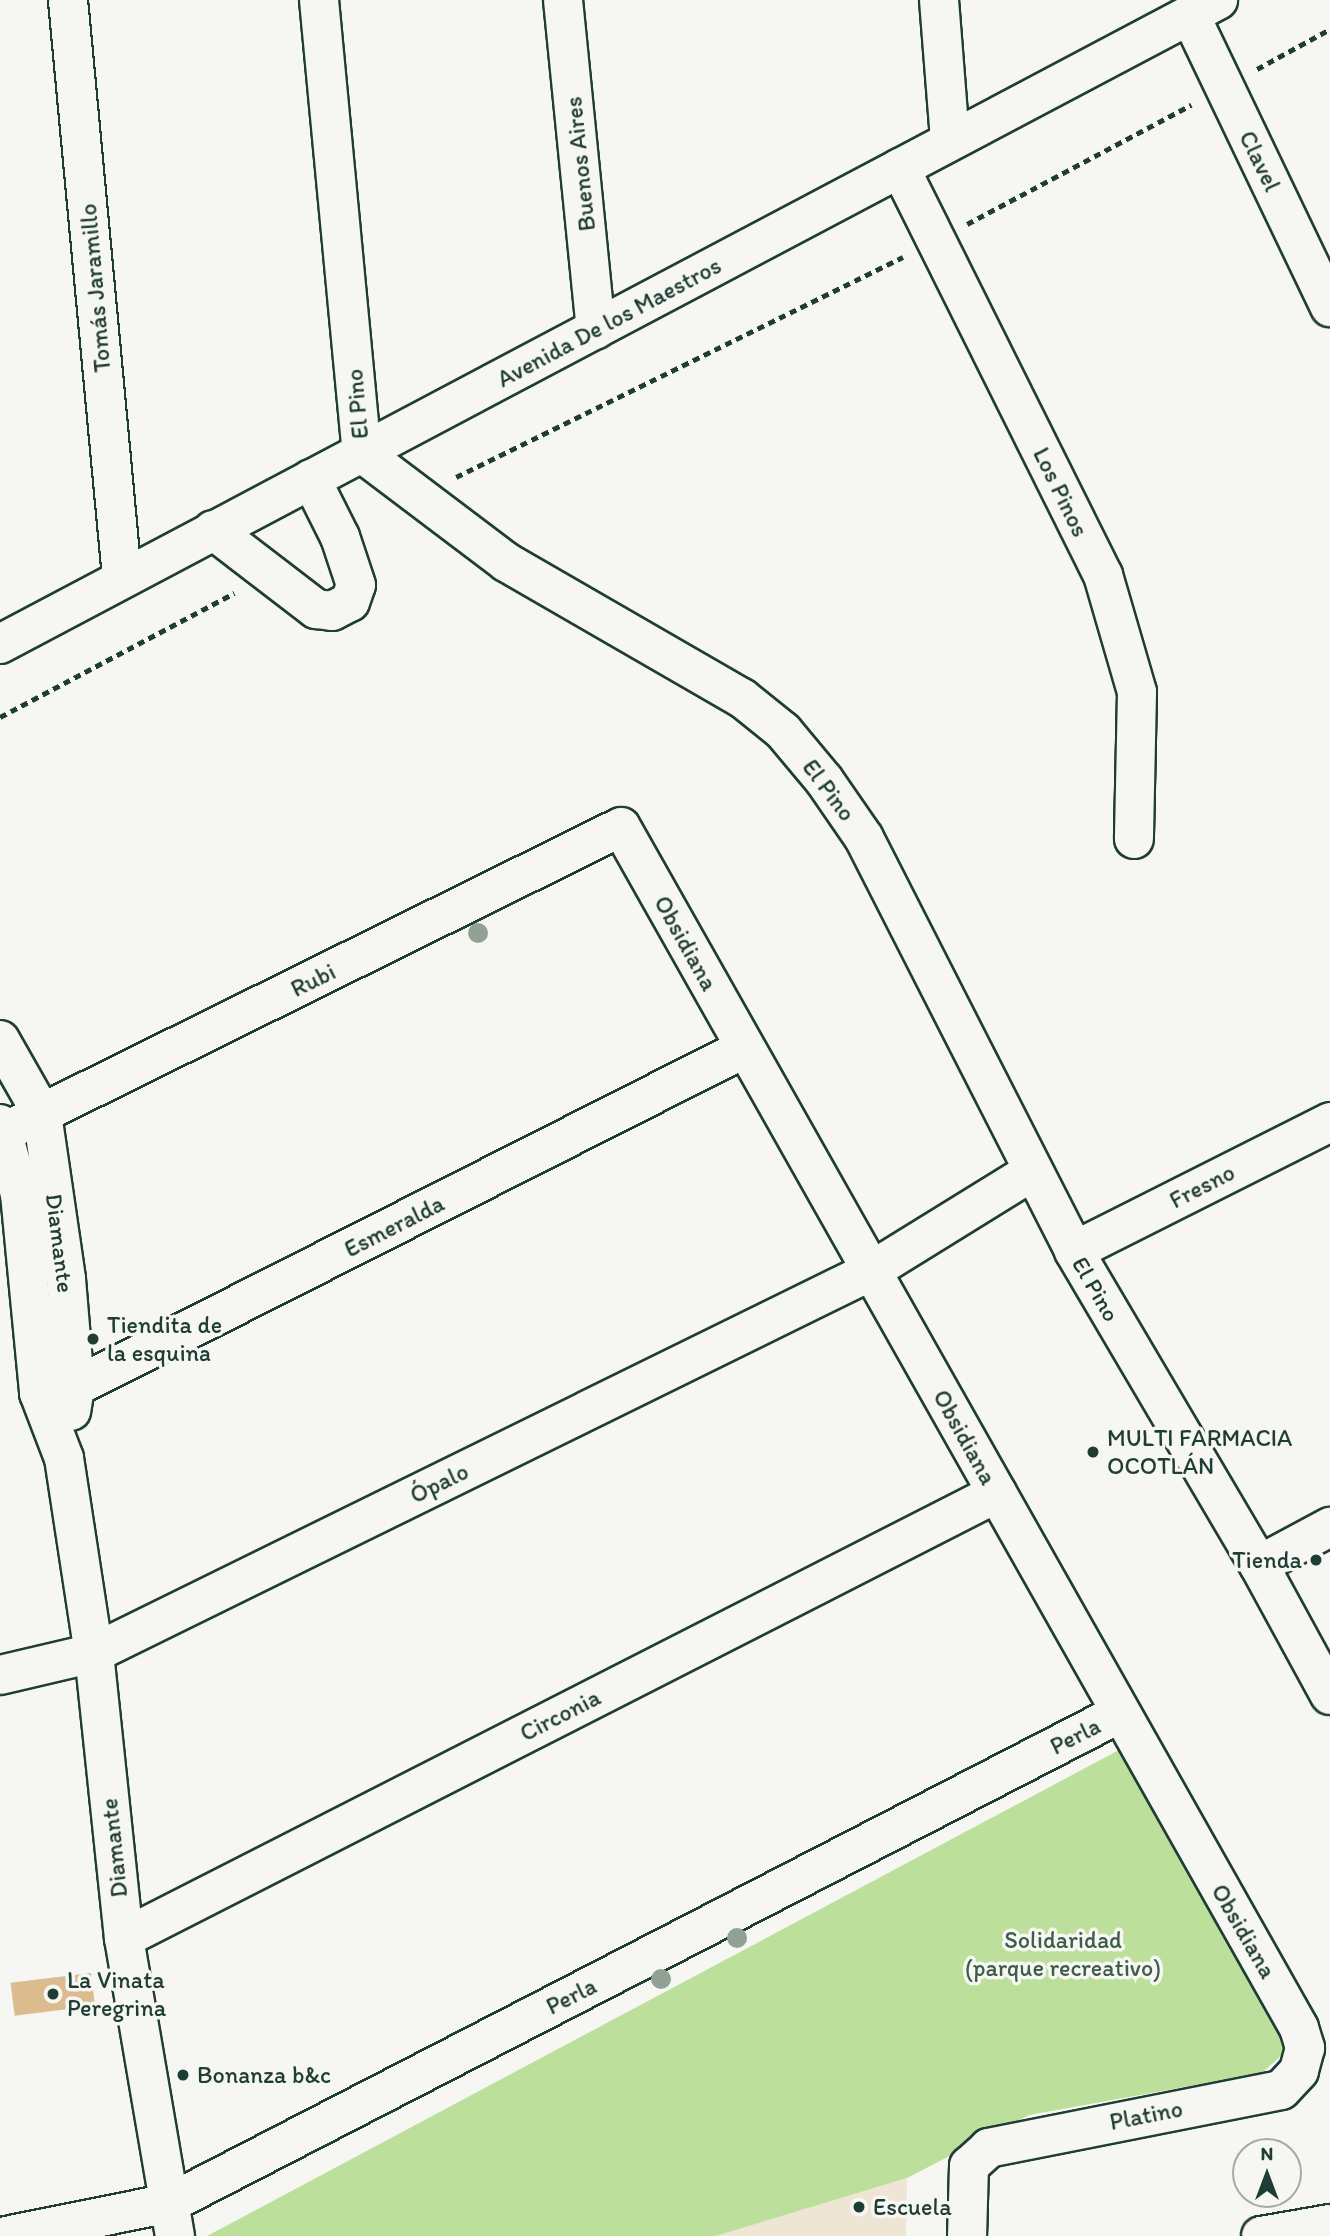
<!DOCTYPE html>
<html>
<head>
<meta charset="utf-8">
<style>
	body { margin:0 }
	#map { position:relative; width:1330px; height:2236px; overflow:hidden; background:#f6f6f2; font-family:Itim,sans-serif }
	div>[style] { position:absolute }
	.built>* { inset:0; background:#eee5d4 }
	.green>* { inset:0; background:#bce09b }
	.building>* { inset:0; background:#dcbc8f; transform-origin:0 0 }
	.path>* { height:4.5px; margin-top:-2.25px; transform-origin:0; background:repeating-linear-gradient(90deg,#1f3d34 0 7px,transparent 0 12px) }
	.roads { filter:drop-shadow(2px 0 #1f3d34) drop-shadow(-2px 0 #1f3d34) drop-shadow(0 2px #1f3d34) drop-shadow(0 -2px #1f3d34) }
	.minor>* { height:38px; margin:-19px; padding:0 19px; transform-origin:19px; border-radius:19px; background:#f6f6f2 }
	.trees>* { width:20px; height:20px; margin:-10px; border-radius:50%; background:#91a295 }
	.dots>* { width:19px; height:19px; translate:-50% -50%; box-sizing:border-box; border:4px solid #f6f6f2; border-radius:50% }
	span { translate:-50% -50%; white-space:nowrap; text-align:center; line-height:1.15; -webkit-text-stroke:7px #f6f6f2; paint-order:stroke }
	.street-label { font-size:24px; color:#1f3d34 }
	.poi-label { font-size:24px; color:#1f3d34 }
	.left { translate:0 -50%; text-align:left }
	.right { translate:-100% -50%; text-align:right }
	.park-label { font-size:24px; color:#3e5e49 }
	.north { position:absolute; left:1232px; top:2138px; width:70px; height:70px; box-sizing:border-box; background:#f6f6f2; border:2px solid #a0aca6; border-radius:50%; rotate:0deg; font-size:19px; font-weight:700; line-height:28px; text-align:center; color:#1f3d34 }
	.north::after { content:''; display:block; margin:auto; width:24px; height:32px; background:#1f3d34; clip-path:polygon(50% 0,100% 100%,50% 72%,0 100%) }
</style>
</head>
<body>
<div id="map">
	<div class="built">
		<div style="clip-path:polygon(907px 2178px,906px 2236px,716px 2236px)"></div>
	</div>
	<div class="green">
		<div style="clip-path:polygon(1119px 1750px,1272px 2010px,1285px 2052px,1262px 2073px,1029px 2115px,907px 2178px,716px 2236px,207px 2236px)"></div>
	</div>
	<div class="building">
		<div style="left:91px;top:1973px;width:33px;height:81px;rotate:83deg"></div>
	</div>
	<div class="path">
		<div style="left:1257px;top:69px;width:83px;rotate:-28.7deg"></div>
		<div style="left:967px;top:224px;width:254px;rotate:-28deg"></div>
		<div style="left:456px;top:477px;width:498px;rotate:-26.2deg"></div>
		<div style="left:0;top:717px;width:265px;rotate:-27.9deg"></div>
	</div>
	<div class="roads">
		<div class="minor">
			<div style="left:68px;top:0;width:580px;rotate:84.65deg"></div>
			<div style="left:319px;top:0;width:455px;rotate:84.6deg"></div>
			<div style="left:362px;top:453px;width:181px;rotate:37.1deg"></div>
			<div style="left:506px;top:562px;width:272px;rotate:30deg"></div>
			<div style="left:742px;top:698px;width:53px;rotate:38.8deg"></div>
			<div style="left:783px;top:731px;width:64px;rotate:50.1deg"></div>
			<div style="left:824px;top:780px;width:70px;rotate:55.4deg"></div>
			<div style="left:864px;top:838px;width:463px;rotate:63deg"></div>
			<div style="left:1074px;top:1251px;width:364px;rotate:59.5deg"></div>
			<div style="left:1259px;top:1565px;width:148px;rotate:61.4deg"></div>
			<div style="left:563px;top:0;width:331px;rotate:84.3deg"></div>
			<div style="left:939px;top:0;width:141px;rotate:85.5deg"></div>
			<div style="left:1190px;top:15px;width:324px;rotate:64.4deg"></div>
			<div style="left:900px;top:168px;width:455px;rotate:63.5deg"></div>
			<div style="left:1103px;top:575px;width:122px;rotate:73.8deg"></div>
			<div style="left:1137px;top:692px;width:147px;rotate:91.2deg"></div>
			<div style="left:213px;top:530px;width:130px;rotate:37.5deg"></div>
			<div style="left:316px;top:609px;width:16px;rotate:7deg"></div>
			<div style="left:332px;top:611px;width:20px;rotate:-27deg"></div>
			<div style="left:350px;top:602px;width:18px;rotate:-71deg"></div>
			<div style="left:356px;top:585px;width:51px;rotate:-108.4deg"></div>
			<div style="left:340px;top:537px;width:65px;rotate:-116.6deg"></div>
			<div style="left:0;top:644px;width:1378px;rotate:-27.87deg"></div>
			<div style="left:0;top:1040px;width:85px;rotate:60.4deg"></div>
			<div style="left:42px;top:1114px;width:167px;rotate:81.7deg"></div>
			<div style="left:66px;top:1279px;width:108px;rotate:85.2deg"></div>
			<div style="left:75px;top:1387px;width:24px;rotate:99deg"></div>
			<div style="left:0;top:1124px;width:73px;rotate:74.1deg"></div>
			<div style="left:20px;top:1194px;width:200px;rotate:84.5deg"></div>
			<div style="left:39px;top:1393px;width:70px;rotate:69deg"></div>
			<div style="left:64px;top:1458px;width:197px;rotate:81.3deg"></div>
			<div style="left:94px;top:1653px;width:287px;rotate:84deg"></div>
			<div style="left:124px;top:1938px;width:302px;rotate:80.3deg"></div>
			<div style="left:4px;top:1132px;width:688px;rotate:-26.3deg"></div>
			<div style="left:621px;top:827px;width:1379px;rotate:60.55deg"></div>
			<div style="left:1299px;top:2028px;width:21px;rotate:73deg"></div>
			<div style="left:1305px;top:2048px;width:24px;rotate:105deg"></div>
			<div style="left:1299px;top:2071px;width:26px;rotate:133deg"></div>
			<div style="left:1281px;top:2090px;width:298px;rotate:168.8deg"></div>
			<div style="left:989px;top:2148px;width:27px;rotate:138deg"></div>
			<div style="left:969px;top:2166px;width:70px;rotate:91.6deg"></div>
			<div style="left:1074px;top:1251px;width:287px;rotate:-26.7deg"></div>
			<div style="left:39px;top:1393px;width:36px;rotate:-9deg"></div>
			<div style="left:75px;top:1387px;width:751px;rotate:-26.84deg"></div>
			<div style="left:1259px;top:1565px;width:81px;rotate:-28.2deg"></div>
			<div style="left:0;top:1675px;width:97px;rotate:-13.2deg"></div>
			<div style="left:94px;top:1653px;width:866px;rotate:-26.18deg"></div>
			<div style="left:871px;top:1271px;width:190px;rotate:-31.7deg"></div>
			<div style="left:124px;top:1938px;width:980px;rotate:-27.01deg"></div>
			<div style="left:6px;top:2236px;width:167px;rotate:-11.4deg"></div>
			<div style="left:170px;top:2203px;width:1069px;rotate:-27.28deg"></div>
			<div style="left:1261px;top:2236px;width:70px;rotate:-9.9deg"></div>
		</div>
	</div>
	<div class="trees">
		<div style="left:478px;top:933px"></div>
		<div style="left:737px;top:1938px"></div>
		<div style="left:661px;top:1979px"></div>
	</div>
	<div class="dots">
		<div style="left:93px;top:1339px;background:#1f3d34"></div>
		<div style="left:1093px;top:1452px;background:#1f3d34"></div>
		<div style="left:1316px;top:1560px;background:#1f3d34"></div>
		<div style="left:53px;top:1994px;background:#1f3d34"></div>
		<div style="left:183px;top:2075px;background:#1f3d34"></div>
		<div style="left:859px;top:2207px;background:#1f3d34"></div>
	</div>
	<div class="street-label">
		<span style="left:1260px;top:161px;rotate:64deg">Clavel</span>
		<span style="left:580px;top:164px;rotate:-96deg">Buenos Aires</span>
		<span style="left:95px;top:288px;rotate:-95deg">Tomás Jaramillo</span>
		<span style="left:609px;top:322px;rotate:-28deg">Avenida De los Maestros</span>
		<span style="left:357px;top:404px;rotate:-95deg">El Pino</span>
		<span style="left:1061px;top:492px;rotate:64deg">Los Pinos</span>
		<span style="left:829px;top:790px;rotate:53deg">El Pino</span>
		<span style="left:686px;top:943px;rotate:61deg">Obsidiana</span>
		<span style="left:313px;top:980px;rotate:-26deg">Rubi</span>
		<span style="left:1202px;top:1186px;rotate:-27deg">Fresno</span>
		<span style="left:394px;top:1226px;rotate:-27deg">Esmeralda</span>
		<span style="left:60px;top:1243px;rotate:83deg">Diamante</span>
		<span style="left:1096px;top:1289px;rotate:60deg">El Pino</span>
		<span style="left:965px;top:1437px;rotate:61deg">Obsidiana</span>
		<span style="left:439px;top:1483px;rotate:-26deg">Ópalo</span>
		<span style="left:560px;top:1715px;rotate:-27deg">Circonia</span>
		<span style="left:1075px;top:1736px;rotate:-27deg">Perla</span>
		<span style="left:114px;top:1848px;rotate:-96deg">Diamante</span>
		<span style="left:1244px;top:1931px;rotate:60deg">Obsidiana</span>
		<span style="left:571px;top:1996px;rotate:-27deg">Perla</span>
		<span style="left:1146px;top:2115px;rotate:-11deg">Platino</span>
	</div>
	<div class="poi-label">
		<span class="left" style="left:107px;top:1339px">Tiendita de<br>la esquina</span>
		<span class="left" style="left:1107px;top:1452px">MULTI FARMACIA<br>OCOTLÁN</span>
		<span class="right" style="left:1302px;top:1560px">Tienda</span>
		<span class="left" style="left:67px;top:1994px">La Vinata<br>Peregrina</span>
		<span class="left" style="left:197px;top:2075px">Bonanza b&amp;c</span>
		<span class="left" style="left:873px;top:2207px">Escuela</span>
	</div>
	<div class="park-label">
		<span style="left:1063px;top:1954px">Solidaridad<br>(parque recreativo)</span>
	</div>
	<div class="north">N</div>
</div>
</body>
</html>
